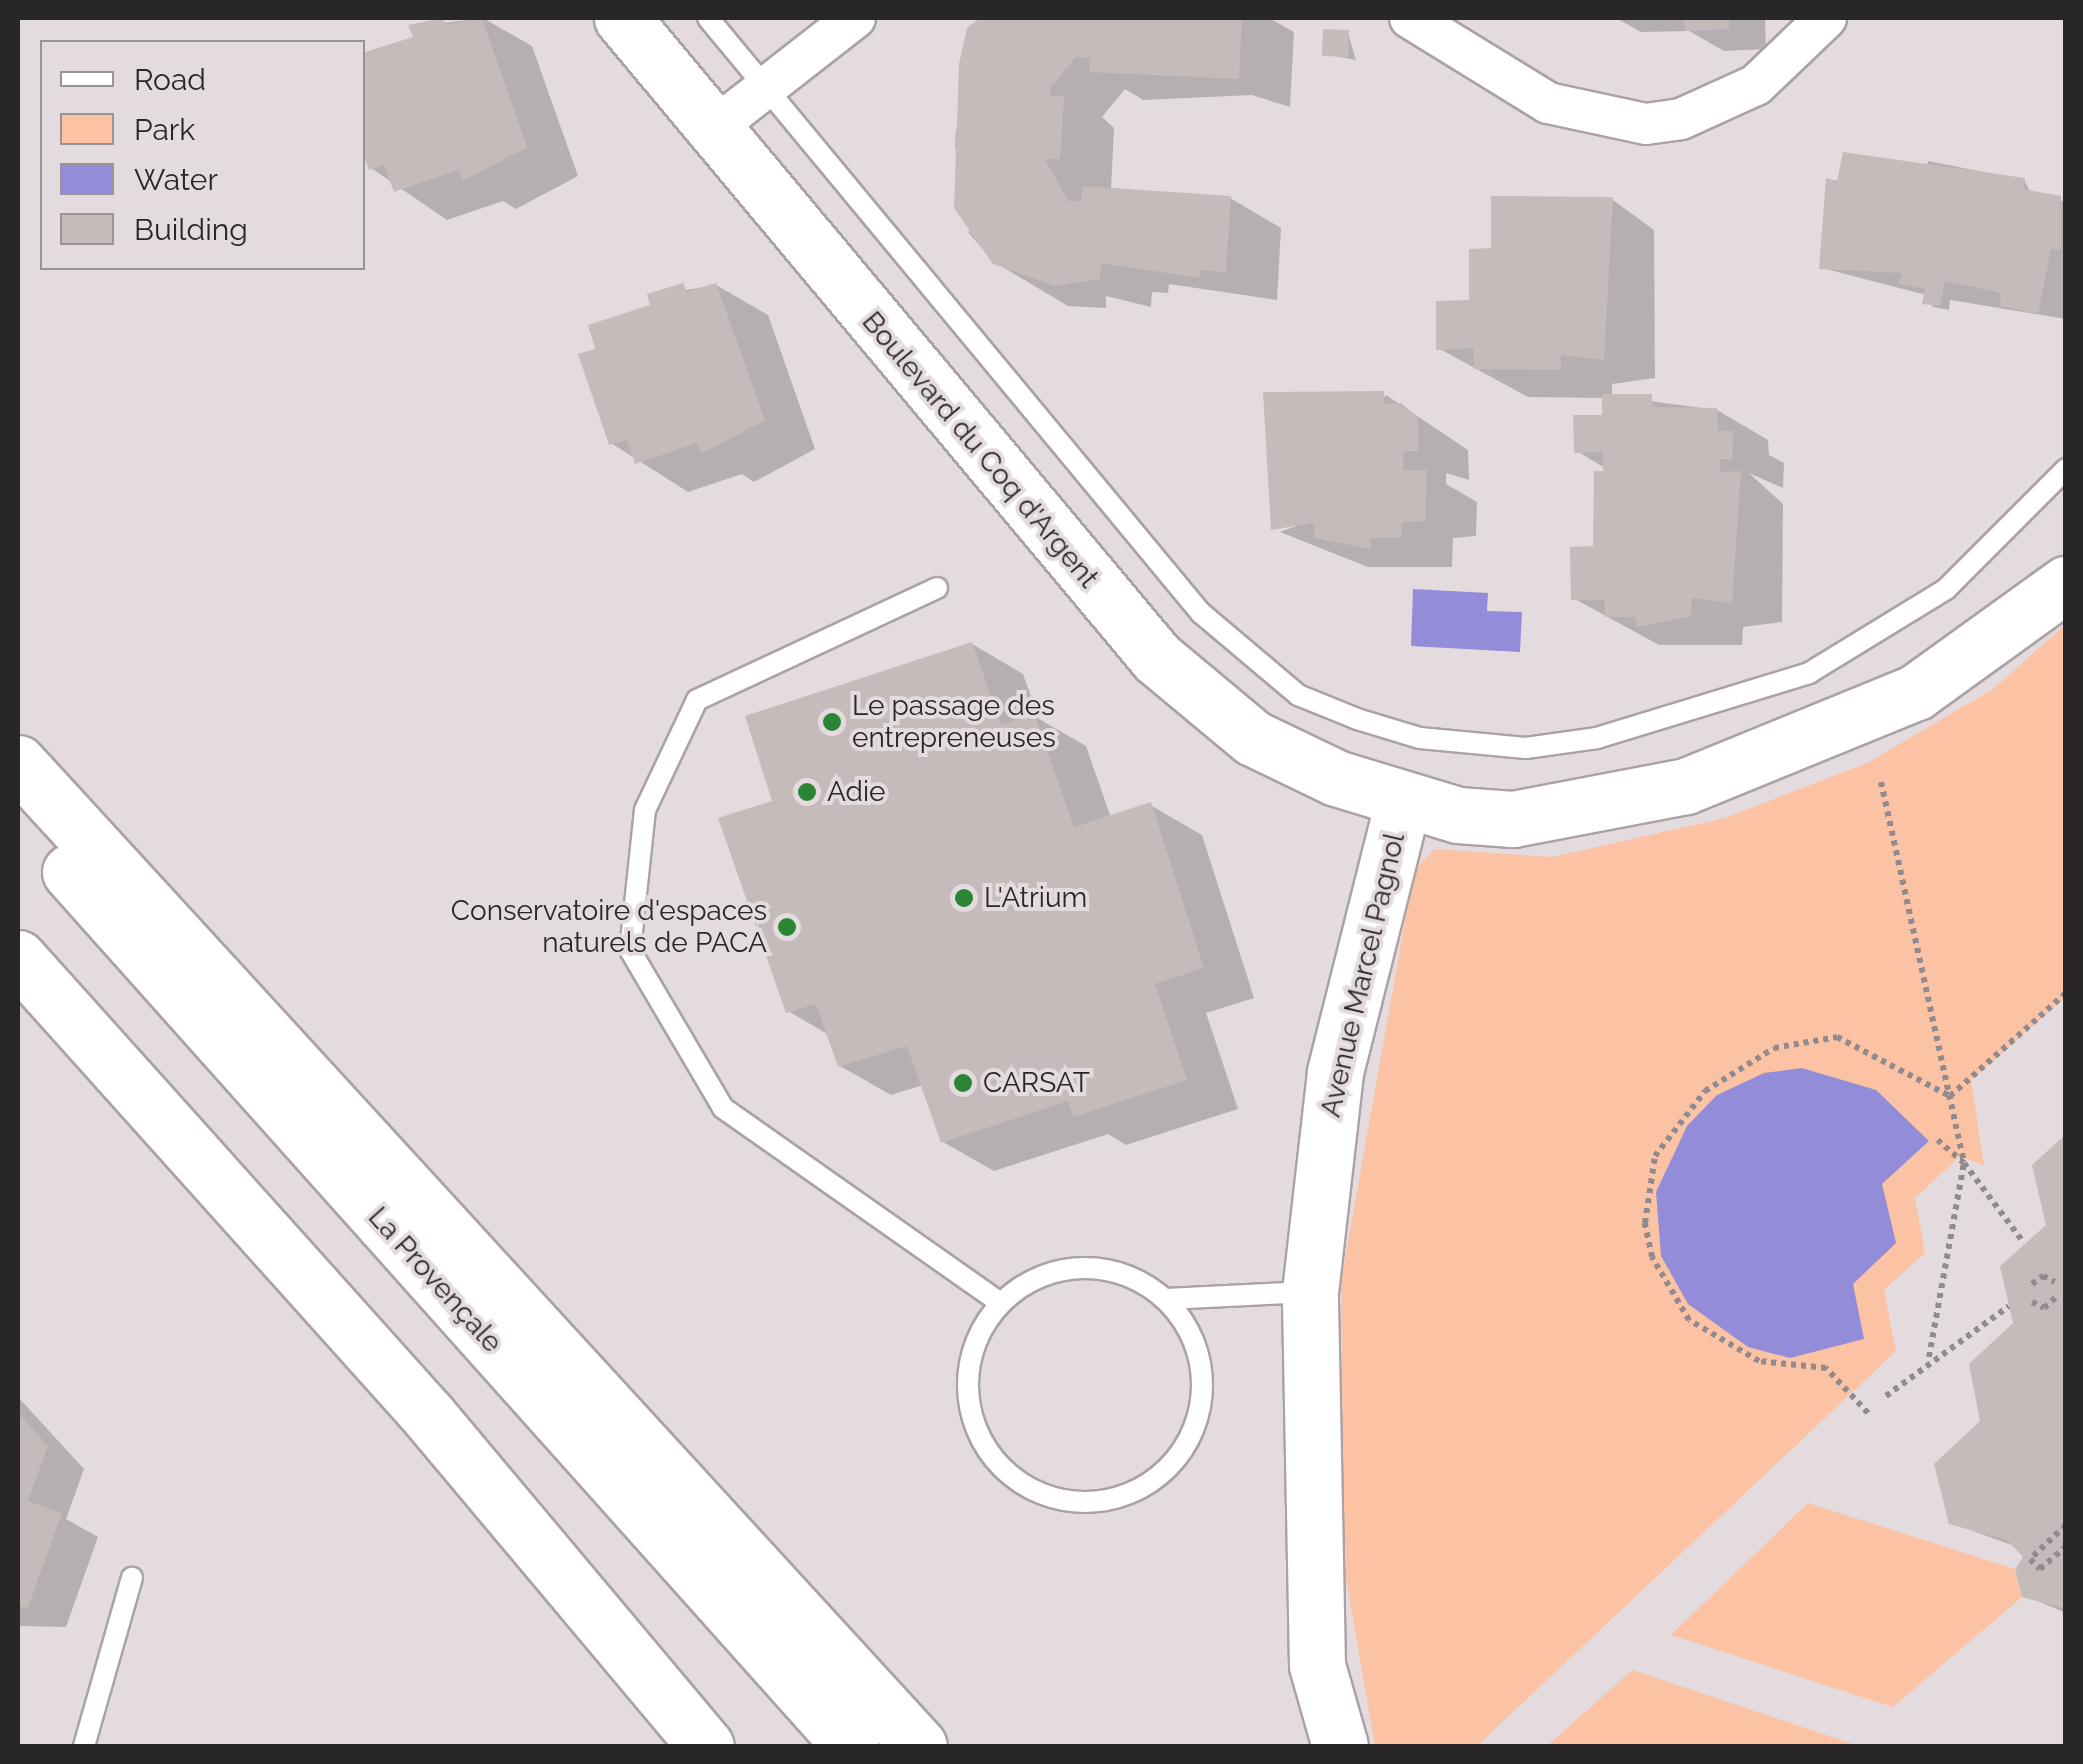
<!DOCTYPE html>
<html>
<head>
<meta charset="utf-8">
<style>
	body { margin:0 }
	#map { position:relative; width:2083px; height:1764px; overflow:hidden; background:#e4dbdf; font-family:Raleway,sans-serif }
	div>[style] { position:absolute }
	.green>* { inset:0; background:#fbc3a3 }
	.water>* { inset:0; background:#938cd9 }
	.shadow>* { inset:0; background:#0003 }
	.building>* { inset:0; background:#c4bbba; transform-origin:0 0 }
	.path>* { height:6px; margin-top:-3px; transform-origin:0; background:repeating-linear-gradient(90deg,#918a8e 0 5px,transparent 0 10px) }
	.roads { filter:drop-shadow(2px 0 #aba2a6) drop-shadow(-2px 0 #aba2a6) drop-shadow(0 2px #aba2a6) drop-shadow(0 -2px #aba2a6) }
	.lane>* { height:20px; margin:-10px; padding:0 10px; transform-origin:10px; border-radius:10px; background:#fff }
	.lane>.ring { margin:-10px; padding:0; box-sizing:content-box; background:none; border:20px solid #fff; border-radius:50% }
	.street>* { height:40px; margin:-20px; padding:0 20px; transform-origin:20px; border-radius:20px; background:#fff }
	.secondary>* { height:55px; margin:-27.5px; padding:0 27.5px; transform-origin:27.5px; border-radius:27.5px; background:#fff }
	.highway>* { height:55px; margin:-27.5px; padding:0 27.5px; transform-origin:27.5px; border-radius:27.5px; background:#fff }
	.dots>* { width:28px; height:28px; translate:-50% -50%; box-sizing:border-box; border:5px solid #e4dbdf; border-radius:50% }
	span { translate:-50% -50%; white-space:nowrap; text-align:center; line-height:1.15; -webkit-text-stroke:8px #e4dbdf; paint-order:stroke }
	.street-label { font-size:28px; color:#292628 }
	.poi-label { font-size:28px; color:#292628 }
	.left { translate:0 -50%; text-align:left }
	.right { translate:-100% -50%; text-align:right }
	.frame { position:absolute; inset:0; border:20px solid #292628; pointer-events:none }
	.legend { position:absolute; left:40px; top:40px; width:325px; height:230px; box-sizing:border-box; background:#e4dbdf; border:2px solid #999396; margin:0; padding:12px 18px; list-style:none; font-size:30px; color:#292628 }
	.legend li { display:flex; align-items:center; gap:20px; height:50px }
	.legend b { width:50px; border:2px solid #999396 }
</style>
</head>
<body>
<div id="map">
	<div class="green">
		<div style="clip-path:polygon(2065px 625px,2065px 998px,1971px 1080px,1984px 1165px,1960px 1156px,1915px 1198px,1925px 1253px,1884px 1290px,1896px 1351px,1477px 1746px,1375px 1746px,1344px 1567px,1341px 1281px,1414px 871px,1434px 849px,1552px 857px,1725px 818px,1867px 763px,1993px 689px)"></div>
		<div style="clip-path:polygon(1808px 1503px,2015px 1569px,2022px 1597px,1893px 1707px,1671px 1635px)"></div>
		<div style="clip-path:polygon(1632px 1670px,1859px 1746px,1547px 1746px)"></div>
	</div>
	<div class="water">
		<div style="clip-path:polygon(1413px 589px,1488px 593px,1487px 611px,1522px 612px,1520px 652px,1411px 646px)"></div>
		<div style="clip-path:polygon(1802px 1068px,1876px 1090px,1929px 1141px,1882px 1184px,1896px 1243px,1853px 1284px,1864px 1339px,1790px 1358px,1748px 1347px,1688px 1304px,1661px 1256px,1656px 1192px,1687px 1126px,1717px 1095px,1764px 1073px)"></div>
	</div>
	<div class="shadow">
		<div style="clip-path:polygon(483px 18px,532px 46px,578px 176px,516px 209px,503px 201px,447px 220px,371px 168px,416px 38px,412px 27px)"></div>
		<div style="clip-path:polygon(984px 18px,1269px 18px,1294px 32px,1290px 107px,1252px 95px,1143px 100px,1125px 89px,1102px 117px,1114px 128px,1111px 190px,1230px 198px,1281px 228px,1277px 300px,1169px 284px,1168px 293px,1152px 292px,1151px 307px,1106px 296px,1106px 308px,1068px 306px,994px 262px,968px 232px,976px 225px,955px 147px,956px 129px,968px 130px,970px 29px)"></div>
		<div style="clip-path:polygon(1616px 18px,1765px 18px,1766px 49px,1724px 51px,1689px 31px,1641px 32px)"></div>
		<div style="clip-path:polygon(1348px 33px,1356px 60px,1323px 54px)"></div>
		<div style="clip-path:polygon(1928px 161px,2024px 180px,2031px 193px,2066px 202px,2066px 319px,1950px 300px,1949px 310px,1933px 307px,1926px 295px,1822px 268px,1828px 181px,1926px 172px)"></div>
		<div style="clip-path:polygon(1613px 200px,1654px 230px,1655px 378px,1612px 384px,1612px 396px,1717px 410px,1768px 440px,1769px 455px,1784px 463px,1783px 488px,1749px 473px,1783px 504px,1782px 622px,1743px 627px,1742px 645px,1659px 645px,1573px 598px,1602px 549px,1605px 468px,1577px 451px,1605px 417px,1604px 398px,1528px 397px,1438px 348px,1478px 303px,1501px 251px)"></div>
		<div style="clip-path:polygon(716px 285px,768px 315px,815px 449px,754px 482px,742px 474px,688px 492px,611px 443px,598px 350px,653px 307px,651px 296px)"></div>
		<div style="clip-path:polygon(1383px 393px,1381px 401px,1386px 395px,1468px 450px,1469px 480px,1446px 473px,1446px 484px,1477px 502px,1476px 536px,1453px 538px,1452px 567px,1368px 567px,1280px 532px,1299px 525px,1274px 528px,1266px 394px)"></div>
		<div style="clip-path:polygon(972px 644px,1023px 674px,1039px 719px,1086px 746px,1111px 818px,1150px 805px,1202px 835px,1254px 998px,1206px 1013px,1238px 1109px,1126px 1145px,1108px 1134px,994px 1171px,943px 1142px,923px 1085px,891px 1095px,840px 1066px,829px 1035px,788px 1011px,776px 802px)"></div>
		<div style="clip-path:polygon(2066px 1137px,2066px 1613px,2024px 1595px,2027px 1557px,2017px 1547px,1951px 1523px,2048px 1225px)"></div>
		<div style="clip-path:polygon(18px 1397px,84px 1469px,66px 1519px,98px 1537px,66px 1627px,18px 1626px)"></div>
	</div>
	<div class="building">
		<div style="clip-path:polygon(443px 18px,446px 25px,482px 18px,527px 147px,463px 181px,458px 170px,394px 192px,384px 165px,369px 170px,362px 150px,362px 53px,413px 37px,408px 25px)"></div>
		<div style="clip-path:polygon(980px 18px,1242px 18px,1239px 79px,1089px 72px,1090px 58px,1076px 57px,1051px 87px,1050px 96px,1064px 96px,1060px 159px,1045px 159px,1068px 201px,1081px 201px,1083px 186px,1231px 196px,1226px 272px,1200px 270px,1200px 278px,1101px 263px,1100px 279px,1055px 286px,993px 264px,954px 208px,959px 64px,967px 28px)"></div>
		<div style="clip-path:polygon(1684px 18px,1729px 18px,1729px 29px,1685px 31px)"></div>
		<div style="left:1323px;top:29px;width:26px;height:27px;rotate:2deg"></div>
		<div style="clip-path:polygon(1843px 152px,2025px 178px,2023px 189px,2061px 196px,2061px 250px,2051px 249px,2038px 314px,2000px 306px,2001px 293px,1945px 281px,1940px 306px,1922px 304px,1925px 289px,1899px 284px,1902px 273px,1819px 269px,1826px 178px,1837px 181px)"></div>
		<div style="clip-path:polygon(1491px 196px,1613px 197px,1604px 360px,1561px 355px,1561px 370px,1474px 369px,1473px 348px,1436px 350px,1436px 301px,1469px 300px,1469px 249px,1491px 248px)"></div>
		<div style="clip-path:polygon(683px 283px,687px 292px,716px 283px,765px 420px,701px 454px,697px 443px,635px 464px,627px 440px,609px 445px,578px 354px,595px 349px,588px 325px,650px 305px,647px 294px)"></div>
		<div style="clip-path:polygon(1384px 391px,1384px 404px,1401px 403px,1418px 418px,1418px 451px,1404px 451px,1403px 470px,1427px 470px,1425px 521px,1402px 522px,1401px 538px,1370px 538px,1371px 549px,1314px 538px,1314px 523px,1271px 530px,1263px 392px)"></div>
		<div style="clip-path:polygon(1602px 394px,1652px 394px,1652px 407px,1717px 408px,1718px 431px,1733px 431px,1732px 460px,1720px 459px,1720px 472px,1741px 471px,1732px 603px,1692px 598px,1691px 616px,1637px 627px,1636px 617px,1605px 617px,1604px 600px,1571px 600px,1570px 547px,1593px 546px,1594px 471px,1603px 471px,1603px 452px,1574px 453px,1573px 415px,1602px 415px)"></div>
		<div style="clip-path:polygon(972px 642px,1001px 725px,1034px 713px,1074px 827px,1151px 802px,1204px 968px,1155px 984px,1187px 1080px,1073px 1117px,1068px 1101px,941px 1143px,907px 1046px,838px 1067px,816px 1004px,786px 1013px,718px 818px,772px 801px,745px 716px)"></div>
		<div style="clip-path:polygon(2066px 1134px,2066px 1609px,2022px 1597px,2015px 1569px,2023px 1557px,2007px 1540px,1949px 1524px,1934px 1464px,1980px 1421px,1969px 1364px,2013px 1323px,2000px 1266px,2046px 1225px,2032px 1165px)"></div>
		<div style="clip-path:polygon(18px 1413px,48px 1446px,28px 1501px,62px 1513px,28px 1607px,18px 1607px)"></div>
	</div>
	<div class="path">
		<div style="left:1881px;top:782px;width:390px;rotate:77.7deg"></div>
		<div style="left:1964px;top:1163px;width:100px;rotate:53.1deg"></div>
		<div style="left:2032px;top:1284px;width:14px;rotate:-36deg"></div>
		<div style="left:2043px;top:1276px;width:13px;rotate:27deg"></div>
		<div style="left:2032px;top:1302px;width:13px;rotate:27deg"></div>
		<div style="left:2044px;top:1308px;width:15px;rotate:-42deg"></div>
		<div style="left:1929px;top:1357px;width:197px;rotate:-79.8deg"></div>
		<div style="left:1964px;top:1163px;width:35px;rotate:-139deg"></div>
		<div style="left:1886px;top:1396px;width:152px;rotate:-36.2deg"></div>
		<div style="left:1868px;top:1413px;width:62px;rotate:-133deg"></div>
		<div style="left:1826px;top:1368px;width:67px;rotate:-174deg"></div>
		<div style="left:1759px;top:1361px;width:81px;rotate:-149.6deg"></div>
		<div style="left:1689px;top:1320px;width:73px;rotate:-120.4deg"></div>
		<div style="left:1652px;top:1257px;width:35px;rotate:-102deg"></div>
		<div style="left:1645px;top:1223px;width:68px;rotate:-81.5deg"></div>
		<div style="left:1655px;top:1156px;width:82px;rotate:-52.4deg"></div>
		<div style="left:1705px;top:1091px;width:81px;rotate:-31.9deg"></div>
		<div style="left:1774px;top:1048px;width:64px;rotate:-9.9deg"></div>
		<div style="left:1837px;top:1037px;width:127px;rotate:27.6deg"></div>
		<div style="left:1950px;top:1096px;width:155px;rotate:-41.6deg"></div>
		<div style="left:2066px;top:1525px;width:50px;rotate:136.6deg"></div>
		<div style="left:2030px;top:1559px;width:14px;rotate:45deg"></div>
		<div style="left:2040px;top:1569px;width:35px;rotate:-41deg"></div>
	</div>
	<div class="roads">
		<div class="lane">
			<div style="left:708px;top:18px;width:773px;rotate:50.36deg"></div>
			<div style="left:1201px;top:613px;width:127px;rotate:40.2deg"></div>
			<div style="left:1298px;top:695px;width:64px;rotate:22.1deg"></div>
			<div style="left:1357px;top:719px;width:66px;rotate:16.8deg"></div>
			<div style="left:1420px;top:738px;width:106px;rotate:5.4deg"></div>
			<div style="left:1526px;top:748px;width:72px;rotate:-8deg"></div>
			<div style="left:1597px;top:738px;width:222px;rotate:-17deg"></div>
			<div style="left:1809px;top:673px;width:161px;rotate:-31.5deg"></div>
			<div style="left:1946px;top:589px;width:170px;rotate:-45deg"></div>
			<div style="left:937px;top:588px;width:265px;rotate:155deg"></div>
			<div style="left:697px;top:700px;width:122px;rotate:115.3deg"></div>
			<div style="left:645px;top:810px;width:141px;rotate:96.1deg"></div>
			<div style="left:630px;top:950px;width:183px;rotate:59.5deg"></div>
			<div style="left:723px;top:1108px;width:339px;rotate:35.1deg"></div>
			<div class="ring" style="left:968px;top:1268px;width:214px;height:214px"></div>
			<div style="left:1166px;top:1299px;width:142px;rotate:-2.8deg"></div>
			<div style="left:84px;top:1746px;width:175px;rotate:-74.1deg"></div>
		</div>
		<div class="street">
			<div style="left:1410px;top:18px;width:162px;rotate:31.6deg"></div>
			<div style="left:1548px;top:103px;width:100px;rotate:12.1deg"></div>
			<div style="left:1646px;top:124px;width:35px;rotate:-8deg"></div>
			<div style="left:1681px;top:119px;width:82px;rotate:-24.4deg"></div>
			<div style="left:1756px;top:85px;width:97px;rotate:-43.7deg"></div>
			<div style="left:714px;top:128px;width:179px;rotate:-38deg"></div>
		</div>
		<div class="secondary">
			<div style="left:622px;top:18px;width:834px;rotate:50.11deg"></div>
			<div style="left:1157px;top:658px;width:125px;rotate:39.8deg"></div>
			<div style="left:1253px;top:738px;width:92px;rotate:25.7deg"></div>
			<div style="left:1336px;top:778px;width:127px;rotate:16.9deg"></div>
			<div style="left:1458px;top:815px;width:55px;rotate:4.2deg"></div>
			<div style="left:1513px;top:819px;width:176px;rotate:-10.8deg"></div>
			<div style="left:1686px;top:786px;width:248px;rotate:-22.2deg"></div>
			<div style="left:1916px;top:692px;width:185px;rotate:-35.8deg"></div>
			<div style="left:1340px;top:1746px;width:84px;rotate:-105.9deg"></div>
			<div style="left:1317px;top:1665px;width:373px;rotate:-91.1deg"></div>
			<div style="left:1310px;top:1292px;width:221px;rotate:-83.5deg"></div>
			<div style="left:1335px;top:1072px;width:278px;rotate:-75.9deg"></div>
		</div>
		<div class="highway">
			<div style="left:18px;top:763px;width:1333px;rotate:47.49deg"></div>
			<div style="left:70px;top:872px;width:1172px;rotate:48.22deg"></div>
			<div style="left:18px;top:958px;width:614px;rotate:48.1deg"></div>
			<div style="left:428px;top:1415px;width:432px;rotate:50deg"></div>
		</div>
	</div>
	<div class="dots">
		<div style="left:832px;top:722px;background:#2c8535"></div>
		<div style="left:807px;top:792px;background:#2c8535"></div>
		<div style="left:964px;top:898px;background:#2c8535"></div>
		<div style="left:787px;top:927px;background:#2c8535"></div>
		<div style="left:963px;top:1083px;background:#2c8535"></div>
	</div>
	<div class="street-label">
		<span style="left:980px;top:450px;rotate:50deg">Boulevard du Coq d'Argent</span>
		<span style="left:1363px;top:975px;rotate:-77deg">Avenue Marcel Pagnol</span>
		<span style="left:435px;top:1280px;rotate:48deg">La Provençale</span>
	</div>
	<div class="poi-label">
		<span class="left" style="left:852px;top:722px">Le passage des<br>entrepreneuses</span>
		<span class="left" style="left:827px;top:792px">Adie</span>
		<span class="left" style="left:984px;top:898px">L'Atrium</span>
		<span class="right" style="left:767px;top:927px">Conservatoire d'espaces<br>naturels de PACA</span>
		<span class="left" style="left:983px;top:1083px">CARSAT</span>
	</div>
	<div class="frame"></div>
	<ul class="legend">
	<li><b style="height:12px;background:#fff"></b>Road</li>
	<li><b style="height:28px;background:#fbc3a3"></b>Park</li>
	<li><b style="height:28px;background:#938cd9"></b>Water</li>
	<li><b style="height:28px;background:#c4bbba"></b>Building</li>
	</ul>
</div>
</body>
</html>
